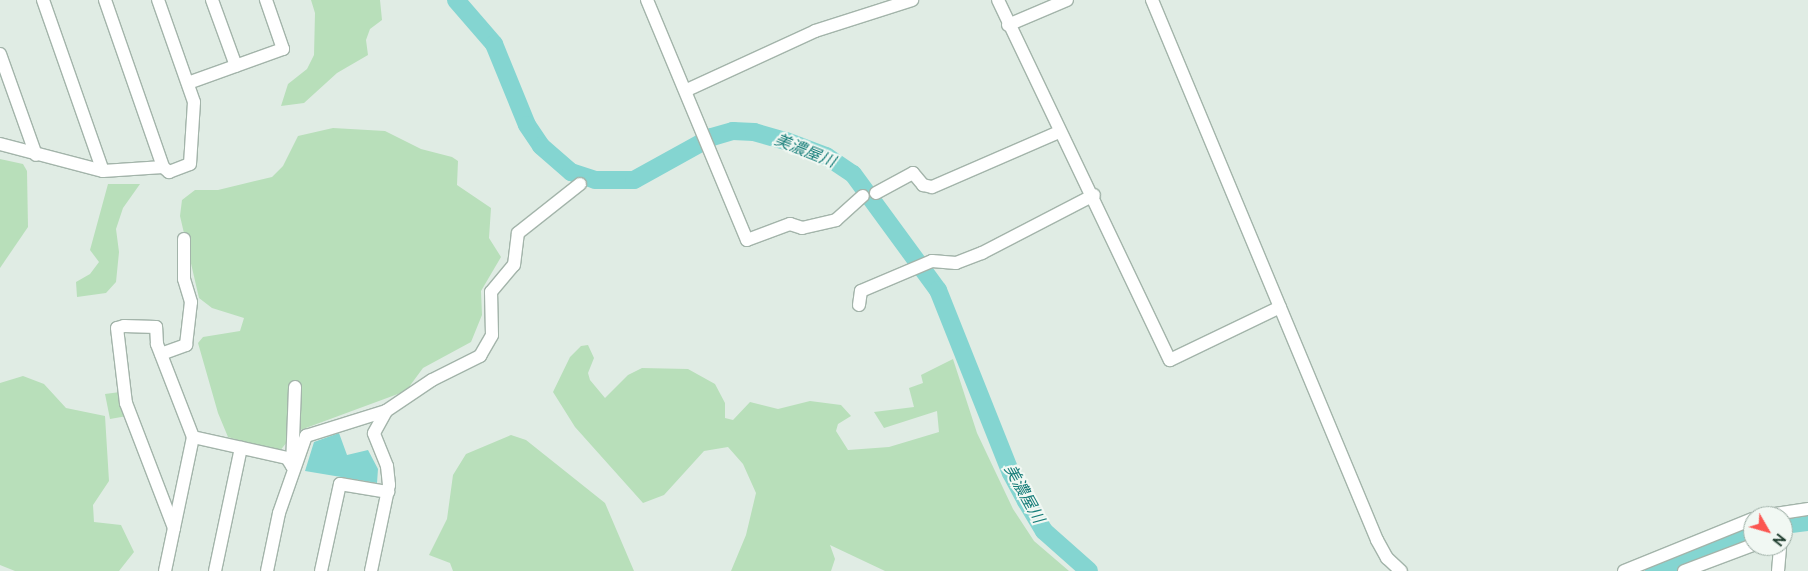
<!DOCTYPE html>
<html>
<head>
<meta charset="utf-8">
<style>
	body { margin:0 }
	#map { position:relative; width:1808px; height:571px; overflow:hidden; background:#e0ece4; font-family:Raleway,"Noto Sans JP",sans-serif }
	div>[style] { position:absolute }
	.green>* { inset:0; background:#b8dfba }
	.water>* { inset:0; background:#84d5d1 }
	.river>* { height:18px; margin:-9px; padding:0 9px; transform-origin:9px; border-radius:9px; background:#84d5d1 }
	.roads { filter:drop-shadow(1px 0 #a3b4aa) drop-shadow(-1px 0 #a3b4aa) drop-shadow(0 1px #a3b4aa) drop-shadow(0 -1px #a3b4aa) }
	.minor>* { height:12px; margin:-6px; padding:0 6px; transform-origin:6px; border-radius:6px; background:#fff }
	span { translate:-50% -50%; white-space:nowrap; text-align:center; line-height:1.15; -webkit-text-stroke:4px #f1f8f3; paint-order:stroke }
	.water-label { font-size:16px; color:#167d79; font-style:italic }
	.north { position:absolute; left:1743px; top:506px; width:50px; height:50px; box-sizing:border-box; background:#f1f8f3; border:1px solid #9daea5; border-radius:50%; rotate:128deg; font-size:14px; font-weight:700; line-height:20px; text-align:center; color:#203e2f }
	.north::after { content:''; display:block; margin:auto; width:18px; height:22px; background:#fb5650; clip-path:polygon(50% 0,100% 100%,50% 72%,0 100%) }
</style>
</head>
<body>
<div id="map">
	<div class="green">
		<div style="clip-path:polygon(311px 0,380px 0,382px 20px,370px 29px,366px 40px,368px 55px,337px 73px,304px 103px,281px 106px,288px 84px,307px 69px,314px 55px,315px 13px)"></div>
		<div style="clip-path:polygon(333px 128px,385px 131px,421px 149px,452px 157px,458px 161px,457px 185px,491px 208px,489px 238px,501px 257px,481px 291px,482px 315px,471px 342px,423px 368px,406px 391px,295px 432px,279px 452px,228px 437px,218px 413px,198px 343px,203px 337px,240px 331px,244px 318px,212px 308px,199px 298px,180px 216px,182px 200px,195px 190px,218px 190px,272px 177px,283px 166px,298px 136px)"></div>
		<div style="clip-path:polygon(0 159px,23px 164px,27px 171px,28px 227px,0 268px)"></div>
		<div style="clip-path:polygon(108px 184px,140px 184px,123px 208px,116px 229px,119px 252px,116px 282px,106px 293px,77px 297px,76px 282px,90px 274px,99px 262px,90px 250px)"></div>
		<div style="clip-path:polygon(588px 345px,594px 358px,588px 373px,590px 380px,605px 398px,628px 375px,642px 368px,688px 369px,715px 384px,725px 403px,725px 418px,733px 420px,750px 402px,778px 409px,810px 401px,841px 405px,851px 416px,838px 424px,836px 431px,848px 450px,889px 447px,939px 432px,937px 411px,884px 428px,874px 412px,914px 407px,909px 388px,923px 383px,921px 375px,953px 359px,977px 433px,1013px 509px,1034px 541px,1069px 571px,885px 571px,830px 545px,835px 559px,831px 571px,731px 571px,746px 535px,756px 493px,743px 464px,728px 447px,704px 451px,664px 495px,643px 503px,575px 427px,553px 392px,570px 357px,581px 346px)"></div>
		<div style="clip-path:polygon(23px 376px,44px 384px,66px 408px,105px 416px,109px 481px,93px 505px,94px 522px,121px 525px,134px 552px,119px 571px,15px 571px,0 565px,0 383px)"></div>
		<div style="clip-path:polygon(120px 392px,127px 416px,110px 419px,105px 394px)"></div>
		<div style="clip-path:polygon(511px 435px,526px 440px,605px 503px,634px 571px,453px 571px,450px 563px,429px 555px,447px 519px,453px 475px,466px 454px)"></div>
	</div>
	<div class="water">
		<div style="clip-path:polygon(339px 433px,347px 455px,368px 450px,378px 469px,377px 483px,305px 471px,314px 442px)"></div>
	</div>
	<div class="river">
		<div style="left:456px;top:0;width:58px;rotate:49.2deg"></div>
		<div style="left:494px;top:44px;width:87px;rotate:67.8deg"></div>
		<div style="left:527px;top:125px;width:25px;rotate:56deg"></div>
		<div style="left:541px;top:146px;width:40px;rotate:41deg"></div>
		<div style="left:571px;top:172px;width:25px;rotate:18deg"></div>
		<div style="left:595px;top:180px;width:39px"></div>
		<div style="left:634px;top:180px;width:89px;rotate:-28.9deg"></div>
		<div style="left:712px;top:137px;width:22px;rotate:-16deg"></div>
		<div style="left:733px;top:131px;width:21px;rotate:3deg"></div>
		<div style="left:754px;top:132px;width:33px;rotate:16deg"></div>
		<div style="left:786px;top:141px;width:43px;rotate:20.6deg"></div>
		<div style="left:826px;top:156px;width:32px;rotate:34deg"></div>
		<div style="left:853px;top:174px;width:144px;rotate:53.8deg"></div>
		<div style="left:938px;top:290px;width:197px;rotate:68.3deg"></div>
		<div style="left:1011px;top:473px;width:32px;rotate:62deg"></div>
		<div style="left:1026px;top:501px;width:35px;rotate:59deg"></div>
		<div style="left:1044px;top:531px;width:60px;rotate:41.6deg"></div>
		<div style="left:1783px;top:525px;width:25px;rotate:-7deg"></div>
		<div style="left:1654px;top:571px;width:106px;rotate:-21deg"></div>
	</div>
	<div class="roads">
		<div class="minor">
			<div style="left:43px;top:0;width:181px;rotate:70.7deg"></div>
			<div style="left:105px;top:0;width:177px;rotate:70.8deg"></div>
			<div style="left:163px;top:167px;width:8px;rotate:40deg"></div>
			<div style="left:169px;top:172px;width:22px;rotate:-21deg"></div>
			<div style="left:190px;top:164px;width:62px;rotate:-86.3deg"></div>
			<div style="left:194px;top:102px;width:108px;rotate:-109.4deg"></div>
			<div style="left:212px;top:0;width:70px;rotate:70deg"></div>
			<div style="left:647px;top:0;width:260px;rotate:67.4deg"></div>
			<div style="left:747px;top:240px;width:46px;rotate:-20.4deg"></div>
			<div style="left:790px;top:224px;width:13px;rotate:18deg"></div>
			<div style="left:802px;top:228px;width:35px;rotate:-13deg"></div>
			<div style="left:836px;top:220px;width:36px;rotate:-42deg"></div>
			<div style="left:998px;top:0;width:399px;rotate:64.5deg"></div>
			<div style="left:1170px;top:360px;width:122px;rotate:-25.7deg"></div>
			<div style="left:1152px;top:0;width:585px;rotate:67.38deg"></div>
			<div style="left:1377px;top:540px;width:21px;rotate:61deg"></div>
			<div style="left:1387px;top:558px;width:19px;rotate:43deg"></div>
			<div style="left:1008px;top:25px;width:64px;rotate:-23deg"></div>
			<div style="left:0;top:54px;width:107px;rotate:70.4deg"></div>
			<div style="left:188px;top:83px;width:101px;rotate:-19.7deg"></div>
			<div style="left:283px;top:49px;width:52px;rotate:-109.1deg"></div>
			<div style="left:687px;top:90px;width:141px;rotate:-24.7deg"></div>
			<div style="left:815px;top:31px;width:102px;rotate:-17.7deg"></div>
			<div style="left:0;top:144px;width:106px;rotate:14.7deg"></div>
			<div style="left:103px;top:171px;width:60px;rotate:-3.8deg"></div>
			<div style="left:876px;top:193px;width:42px;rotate:-28.4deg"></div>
			<div style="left:913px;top:173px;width:16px;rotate:50deg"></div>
			<div style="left:923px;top:185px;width:9px;rotate:13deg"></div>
			<div style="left:932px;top:187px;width:138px;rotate:-23.4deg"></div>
			<div style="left:859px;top:305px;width:14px;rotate:-82deg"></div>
			<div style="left:861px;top:291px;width:77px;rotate:-22.9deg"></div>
			<div style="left:932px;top:261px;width:24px;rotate:5deg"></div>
			<div style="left:956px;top:263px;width:28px;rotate:-21deg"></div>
			<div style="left:982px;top:253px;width:126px;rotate:-27.4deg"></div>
			<div style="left:161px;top:354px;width:27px;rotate:-20deg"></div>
			<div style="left:186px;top:345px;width:43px;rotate:-83.4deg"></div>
			<div style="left:191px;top:302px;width:24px;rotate:-107deg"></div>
			<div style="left:184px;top:279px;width:40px;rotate:-90deg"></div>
			<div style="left:193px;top:437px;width:96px;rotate:12.6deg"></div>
			<div style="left:287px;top:458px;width:9px;rotate:58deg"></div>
			<div style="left:292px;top:466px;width:79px;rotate:-87.8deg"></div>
			<div style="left:1762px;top:516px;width:47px;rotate:-8.7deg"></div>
			<div style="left:165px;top:571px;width:44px;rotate:-78.2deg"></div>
			<div style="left:174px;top:528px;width:93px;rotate:-78.2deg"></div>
			<div style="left:193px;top:437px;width:100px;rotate:-111.2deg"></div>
			<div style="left:157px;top:344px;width:17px;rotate:-93deg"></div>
			<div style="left:156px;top:327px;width:32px;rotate:-178deg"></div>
			<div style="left:124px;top:326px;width:7px;rotate:164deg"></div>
			<div style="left:117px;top:328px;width:76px;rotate:83.2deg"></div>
			<div style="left:126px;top:403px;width:134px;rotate:69deg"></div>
			<div style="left:215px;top:571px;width:126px;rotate:-78.1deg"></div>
			<div style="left:267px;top:571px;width:59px;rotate:-78.3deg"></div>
			<div style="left:279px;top:513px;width:82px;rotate:-70.7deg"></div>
			<div style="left:306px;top:436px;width:84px;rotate:-17.4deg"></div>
			<div style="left:386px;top:411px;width:55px;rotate:-34deg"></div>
			<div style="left:432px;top:380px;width:54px;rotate:-26.6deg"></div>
			<div style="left:480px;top:356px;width:24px;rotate:-60deg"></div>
			<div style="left:492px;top:335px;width:43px;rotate:-91.3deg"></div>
			<div style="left:491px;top:292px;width:35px;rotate:-50deg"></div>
			<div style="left:514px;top:265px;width:32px;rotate:-83deg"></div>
			<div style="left:518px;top:233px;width:79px;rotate:-38.3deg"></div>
			<div style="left:321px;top:571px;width:89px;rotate:-77.7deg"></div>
			<div style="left:340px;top:484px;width:49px;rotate:9.5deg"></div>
			<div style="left:371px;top:571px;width:88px;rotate:-78.2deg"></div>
			<div style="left:389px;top:485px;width:19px;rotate:-96deg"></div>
			<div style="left:387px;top:466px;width:35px;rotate:-112deg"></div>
			<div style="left:374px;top:433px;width:25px;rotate:-61deg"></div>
			<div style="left:1624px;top:571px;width:139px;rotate:-22deg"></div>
			<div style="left:1684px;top:571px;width:74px;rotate:-20.6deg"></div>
			<div style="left:1778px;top:571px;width:25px;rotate:-85deg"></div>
		</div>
	</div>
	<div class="water-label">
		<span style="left:805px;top:151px;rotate:22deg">美濃屋川</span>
		<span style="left:1024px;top:494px;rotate:61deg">美濃屋川</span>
	</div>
	<div class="north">N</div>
</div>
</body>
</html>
